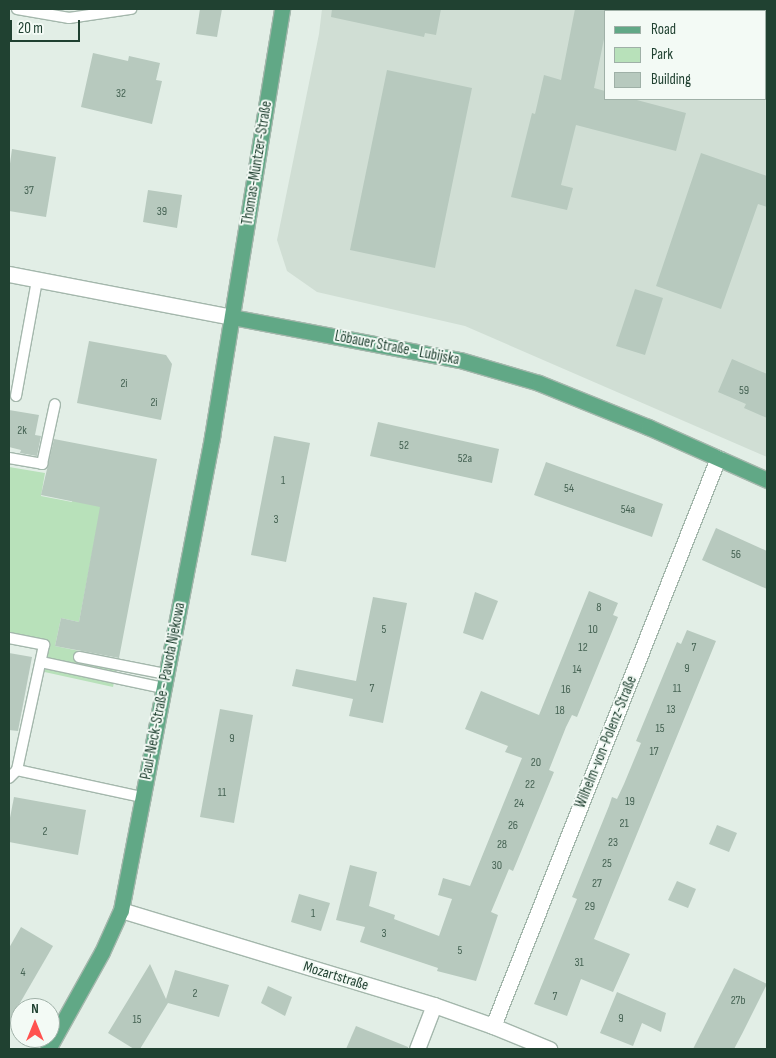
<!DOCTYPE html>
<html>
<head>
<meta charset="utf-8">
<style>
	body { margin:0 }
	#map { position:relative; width:776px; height:1058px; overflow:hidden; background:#e2eee6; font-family:"Sofia Sans Condensed",sans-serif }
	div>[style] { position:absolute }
	.built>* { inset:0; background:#d0ded4 }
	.green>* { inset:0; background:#b8e1ba }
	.building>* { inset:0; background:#b7c9be }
	.roads { filter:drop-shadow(1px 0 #a4b7ac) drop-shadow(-1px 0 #a4b7ac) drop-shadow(0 1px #a4b7ac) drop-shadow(0 -1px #a4b7ac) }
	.service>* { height:10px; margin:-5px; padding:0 5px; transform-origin:5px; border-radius:5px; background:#fff }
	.minor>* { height:15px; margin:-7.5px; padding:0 7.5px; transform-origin:7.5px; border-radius:7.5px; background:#fff }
	.secondary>* { height:15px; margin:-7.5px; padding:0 7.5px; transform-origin:7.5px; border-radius:7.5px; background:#fff }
	.primary>* { height:15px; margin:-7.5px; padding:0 7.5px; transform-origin:7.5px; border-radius:7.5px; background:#61a886 }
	span { translate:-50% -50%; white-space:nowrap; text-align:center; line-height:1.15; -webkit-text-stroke:4px #f3faf5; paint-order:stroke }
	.number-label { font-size:12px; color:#466354 }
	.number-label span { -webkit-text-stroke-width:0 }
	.street-label { font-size:15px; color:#204131 }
	.frame { position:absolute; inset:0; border:10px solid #204131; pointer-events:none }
	.legend { position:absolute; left:604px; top:10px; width:162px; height:90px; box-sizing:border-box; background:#f3faf5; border:1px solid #9fb0a7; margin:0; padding:6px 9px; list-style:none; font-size:15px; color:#204131 }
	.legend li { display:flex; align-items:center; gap:10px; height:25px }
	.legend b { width:25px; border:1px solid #9fb0a7 }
	.north { position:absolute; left:10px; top:998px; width:50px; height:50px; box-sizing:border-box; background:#f3faf5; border:1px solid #9fb0a7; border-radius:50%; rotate:0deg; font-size:14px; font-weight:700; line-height:20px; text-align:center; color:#204131 }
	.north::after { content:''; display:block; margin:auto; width:18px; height:22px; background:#ff524f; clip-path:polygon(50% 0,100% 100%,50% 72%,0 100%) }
	.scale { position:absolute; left:10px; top:20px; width:70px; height:22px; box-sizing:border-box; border:2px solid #204131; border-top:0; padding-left:6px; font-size:15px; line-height:18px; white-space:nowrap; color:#204131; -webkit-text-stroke:4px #f3faf5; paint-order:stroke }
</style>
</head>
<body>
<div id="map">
	<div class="built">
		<i style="clip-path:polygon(evenodd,322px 9px,767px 9px,767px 457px,465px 326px,317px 292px,287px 271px,277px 240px,319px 34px,322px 9px,605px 11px,765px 11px,765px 99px,605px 99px,605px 11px)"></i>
	</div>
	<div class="green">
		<i style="clip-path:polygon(9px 467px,45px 473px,41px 496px,72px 502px,73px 495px,102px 501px,79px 622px,61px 618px,55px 646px,119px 659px,113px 687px,40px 671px,44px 645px,9px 638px)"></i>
	</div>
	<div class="building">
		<i style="clip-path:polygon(200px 9px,222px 9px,217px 37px,196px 34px)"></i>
		<i style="clip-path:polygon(332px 9px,441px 9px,436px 35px,425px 33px,424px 37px,331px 17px)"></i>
		<i style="clip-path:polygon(575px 9px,605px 9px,605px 34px,594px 88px,605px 91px,605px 99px,633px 99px,686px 113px,676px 151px,576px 125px,561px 185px,573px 188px,567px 210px,511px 197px,532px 113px,535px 114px,544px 75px,561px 80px)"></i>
		<i style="clip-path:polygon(93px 53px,128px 61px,129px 56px,160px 63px,156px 80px,162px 81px,152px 124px,81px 107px)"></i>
		<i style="clip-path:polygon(387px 70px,472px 88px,435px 268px,350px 250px)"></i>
		<i style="clip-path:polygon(12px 149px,56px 157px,46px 217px,9px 211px,9px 171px)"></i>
		<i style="clip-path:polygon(701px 153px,767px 176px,767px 207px,758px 204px,721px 309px,656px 286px)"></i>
		<i style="clip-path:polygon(148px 190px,182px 195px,177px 228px,143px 222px)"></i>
		<i style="clip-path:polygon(635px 289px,663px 298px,645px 355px,616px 346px)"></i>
		<i style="clip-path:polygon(89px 341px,166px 355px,172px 364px,161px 420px,77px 403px)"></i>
		<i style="clip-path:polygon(732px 359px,767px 374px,767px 418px,744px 408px,746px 404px,718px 392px)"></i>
		<i style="clip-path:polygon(9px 410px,39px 415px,35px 435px,41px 436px,37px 456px,20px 453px,21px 450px,9px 447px)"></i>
		<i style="clip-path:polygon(378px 422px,499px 449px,492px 483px,370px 456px)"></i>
		<i style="clip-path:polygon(274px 436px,310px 443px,286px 562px,251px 555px)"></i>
		<i style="clip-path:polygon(54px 439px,157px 459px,119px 658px,55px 646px,61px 618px,79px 622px,100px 507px,41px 495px)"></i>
		<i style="clip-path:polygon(546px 462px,663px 504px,652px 537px,534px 495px)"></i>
		<i style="clip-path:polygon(716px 528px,767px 551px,767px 589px,702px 560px)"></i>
		<i style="clip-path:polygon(589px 591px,618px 603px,613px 615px,618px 617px,577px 717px,572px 715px,566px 727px,549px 770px,554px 772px,513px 871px,509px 869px,491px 912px,498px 915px,476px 981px,437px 971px,438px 968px,360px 942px,365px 927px,336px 920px,350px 865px,377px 872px,369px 906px,395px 915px,394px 919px,439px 936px,452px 899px,438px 895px,443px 878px,470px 886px,522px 758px,505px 752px,508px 746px,465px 729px,481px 691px,539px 715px)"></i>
		<i style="clip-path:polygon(475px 592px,498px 601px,483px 640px,463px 633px)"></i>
		<i style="clip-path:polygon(373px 597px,407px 603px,383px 723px,349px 716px,353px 699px,292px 686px,296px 669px,356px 681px)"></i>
		<i style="clip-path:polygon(687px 630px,716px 641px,594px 939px,630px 954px,613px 992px,581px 979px,567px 1016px,534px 1004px,577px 899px,572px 897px,609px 806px,612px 797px,617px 799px,624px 784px,641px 743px,636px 741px,677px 642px,681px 644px)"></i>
		<i style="clip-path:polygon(9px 653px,32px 657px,18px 731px,9px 730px)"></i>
		<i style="clip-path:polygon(220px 709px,253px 715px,234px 823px,200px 817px)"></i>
		<i style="clip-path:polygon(14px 797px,86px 810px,78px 855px,9px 842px,9px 823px)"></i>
		<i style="clip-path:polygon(717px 825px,737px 833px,729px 852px,709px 844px)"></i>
		<i style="clip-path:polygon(677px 881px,696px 889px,688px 908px,668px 900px)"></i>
		<i style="clip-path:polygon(299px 894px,330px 903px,321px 931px,291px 922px)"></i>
		<i style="clip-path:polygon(21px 927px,53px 946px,9px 1022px,9px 948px)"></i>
		<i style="clip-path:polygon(150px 964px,166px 999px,175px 970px,229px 985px,219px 1017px,168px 1003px,140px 1049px,134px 1049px,108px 1033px)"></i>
		<i style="clip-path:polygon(734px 968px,767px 984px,742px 1034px,734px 1049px,693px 1049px)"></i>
		<i style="clip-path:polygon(268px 986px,292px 997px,285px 1016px,261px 1003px)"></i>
		<i style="clip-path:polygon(617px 992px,666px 1013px,661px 1032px,642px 1023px,633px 1046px,600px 1033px)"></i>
		<i style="clip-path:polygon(356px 1026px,408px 1047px,408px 1049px,346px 1049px)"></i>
	</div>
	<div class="roads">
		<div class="service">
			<i style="left:17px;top:9px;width:53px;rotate:9.8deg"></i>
			<i style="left:69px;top:18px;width:63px;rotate:-8.3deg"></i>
			<i style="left:16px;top:396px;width:118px;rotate:-79.7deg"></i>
			<i style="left:9px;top:458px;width:34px;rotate:10deg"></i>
			<i style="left:42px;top:464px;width:61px;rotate:-77.8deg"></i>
			<i style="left:9px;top:638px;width:36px;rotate:11deg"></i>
			<i style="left:44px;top:645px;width:128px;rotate:102.2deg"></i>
			<i style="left:17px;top:770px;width:128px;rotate:12.2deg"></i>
			<i style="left:79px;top:657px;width:89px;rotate:11.1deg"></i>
			<i style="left:41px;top:662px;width:125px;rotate:12deg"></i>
			<i style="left:9px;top:778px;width:11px;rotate:-45deg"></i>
		</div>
		<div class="minor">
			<i style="left:121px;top:910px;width:327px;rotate:16.9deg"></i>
			<i style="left:434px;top:1005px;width:63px;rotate:19.6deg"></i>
			<i style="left:493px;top:1026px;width:61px;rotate:22.3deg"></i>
			<i style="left:493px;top:1026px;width:611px;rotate:-68.39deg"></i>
			<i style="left:417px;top:1049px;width:47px;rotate:-68.9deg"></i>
		</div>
		<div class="secondary">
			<i style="left:9px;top:274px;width:227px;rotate:10.9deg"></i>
		</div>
		<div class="primary">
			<i style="left:232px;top:317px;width:232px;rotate:10.7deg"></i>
			<i style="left:460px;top:360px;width:82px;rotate:16.2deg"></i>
			<i style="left:539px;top:383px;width:118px;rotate:22deg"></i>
			<i style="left:648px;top:427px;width:130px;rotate:24deg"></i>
			<i style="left:48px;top:1049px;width:111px;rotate:-60.9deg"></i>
			<i style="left:102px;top:952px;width:46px;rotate:-65.7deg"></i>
			<i style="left:121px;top:910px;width:482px;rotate:-79.1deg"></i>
			<i style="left:212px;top:437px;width:434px;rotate:-80.7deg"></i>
		</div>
	</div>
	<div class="number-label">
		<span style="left:121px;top:94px">32</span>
		<span style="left:29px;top:191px">37</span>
		<span style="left:162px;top:212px">39</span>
		<span style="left:124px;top:384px">2i</span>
		<span style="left:744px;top:391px">59</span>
		<span style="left:154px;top:403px">2i</span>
		<span style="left:22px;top:431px">2k</span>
		<span style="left:404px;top:446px">52</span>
		<span style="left:465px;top:459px">52a</span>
		<span style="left:283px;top:481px">1</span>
		<span style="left:569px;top:489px">54</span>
		<span style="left:628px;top:510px">54a</span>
		<span style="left:276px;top:520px">3</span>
		<span style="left:736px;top:555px">56</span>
		<span style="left:599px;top:608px">8</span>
		<span style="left:384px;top:630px">5</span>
		<span style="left:593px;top:630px">10</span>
		<span style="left:583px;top:648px">12</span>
		<span style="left:694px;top:648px">7</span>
		<span style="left:687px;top:669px">9</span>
		<span style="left:577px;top:670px">14</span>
		<span style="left:372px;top:689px">7</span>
		<span style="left:677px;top:689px">11</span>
		<span style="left:566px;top:690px">16</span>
		<span style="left:671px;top:710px">13</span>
		<span style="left:560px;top:711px">18</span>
		<span style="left:660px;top:729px">15</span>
		<span style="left:232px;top:739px">9</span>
		<span style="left:654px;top:752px">17</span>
		<span style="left:536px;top:763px">20</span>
		<span style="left:530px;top:785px">22</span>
		<span style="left:222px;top:793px">11</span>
		<span style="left:630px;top:802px">19</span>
		<span style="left:519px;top:804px">24</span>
		<span style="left:624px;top:824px">21</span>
		<span style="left:513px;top:826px">26</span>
		<span style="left:45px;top:832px">2</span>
		<span style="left:613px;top:843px">23</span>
		<span style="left:502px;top:845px">28</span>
		<span style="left:607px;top:864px">25</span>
		<span style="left:497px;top:866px">30</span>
		<span style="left:597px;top:884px">27</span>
		<span style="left:590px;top:907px">29</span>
		<span style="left:313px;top:914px">1</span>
		<span style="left:384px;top:934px">3</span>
		<span style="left:460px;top:951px">5</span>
		<span style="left:579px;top:963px">31</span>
		<span style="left:23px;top:973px">4</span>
		<span style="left:195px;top:994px">2</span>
		<span style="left:555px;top:997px">7</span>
		<span style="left:738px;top:1001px">27b</span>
		<span style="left:621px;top:1019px">9</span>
		<span style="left:137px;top:1020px">15</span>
	</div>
	<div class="street-label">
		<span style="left:257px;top:163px;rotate:-81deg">Thomas-Müntzer-Straße</span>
		<span style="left:397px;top:348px;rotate:11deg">Löbauer Straße - Lubijska</span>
		<span style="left:163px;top:691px;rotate:-79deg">Paul-Neck-Straße - Pawoła Njekowa</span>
		<span style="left:606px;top:742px;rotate:-68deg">Wilhelm-von-Polenz-Straße</span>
		<span style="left:336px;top:976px;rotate:17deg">Mozartstraße</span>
	</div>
	<div class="frame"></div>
	<ul class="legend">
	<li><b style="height:6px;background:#61a886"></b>Road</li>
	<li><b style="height:14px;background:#b8e1ba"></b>Park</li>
	<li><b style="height:14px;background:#b7c9be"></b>Building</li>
	</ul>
	<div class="north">N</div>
	<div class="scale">20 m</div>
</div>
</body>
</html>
